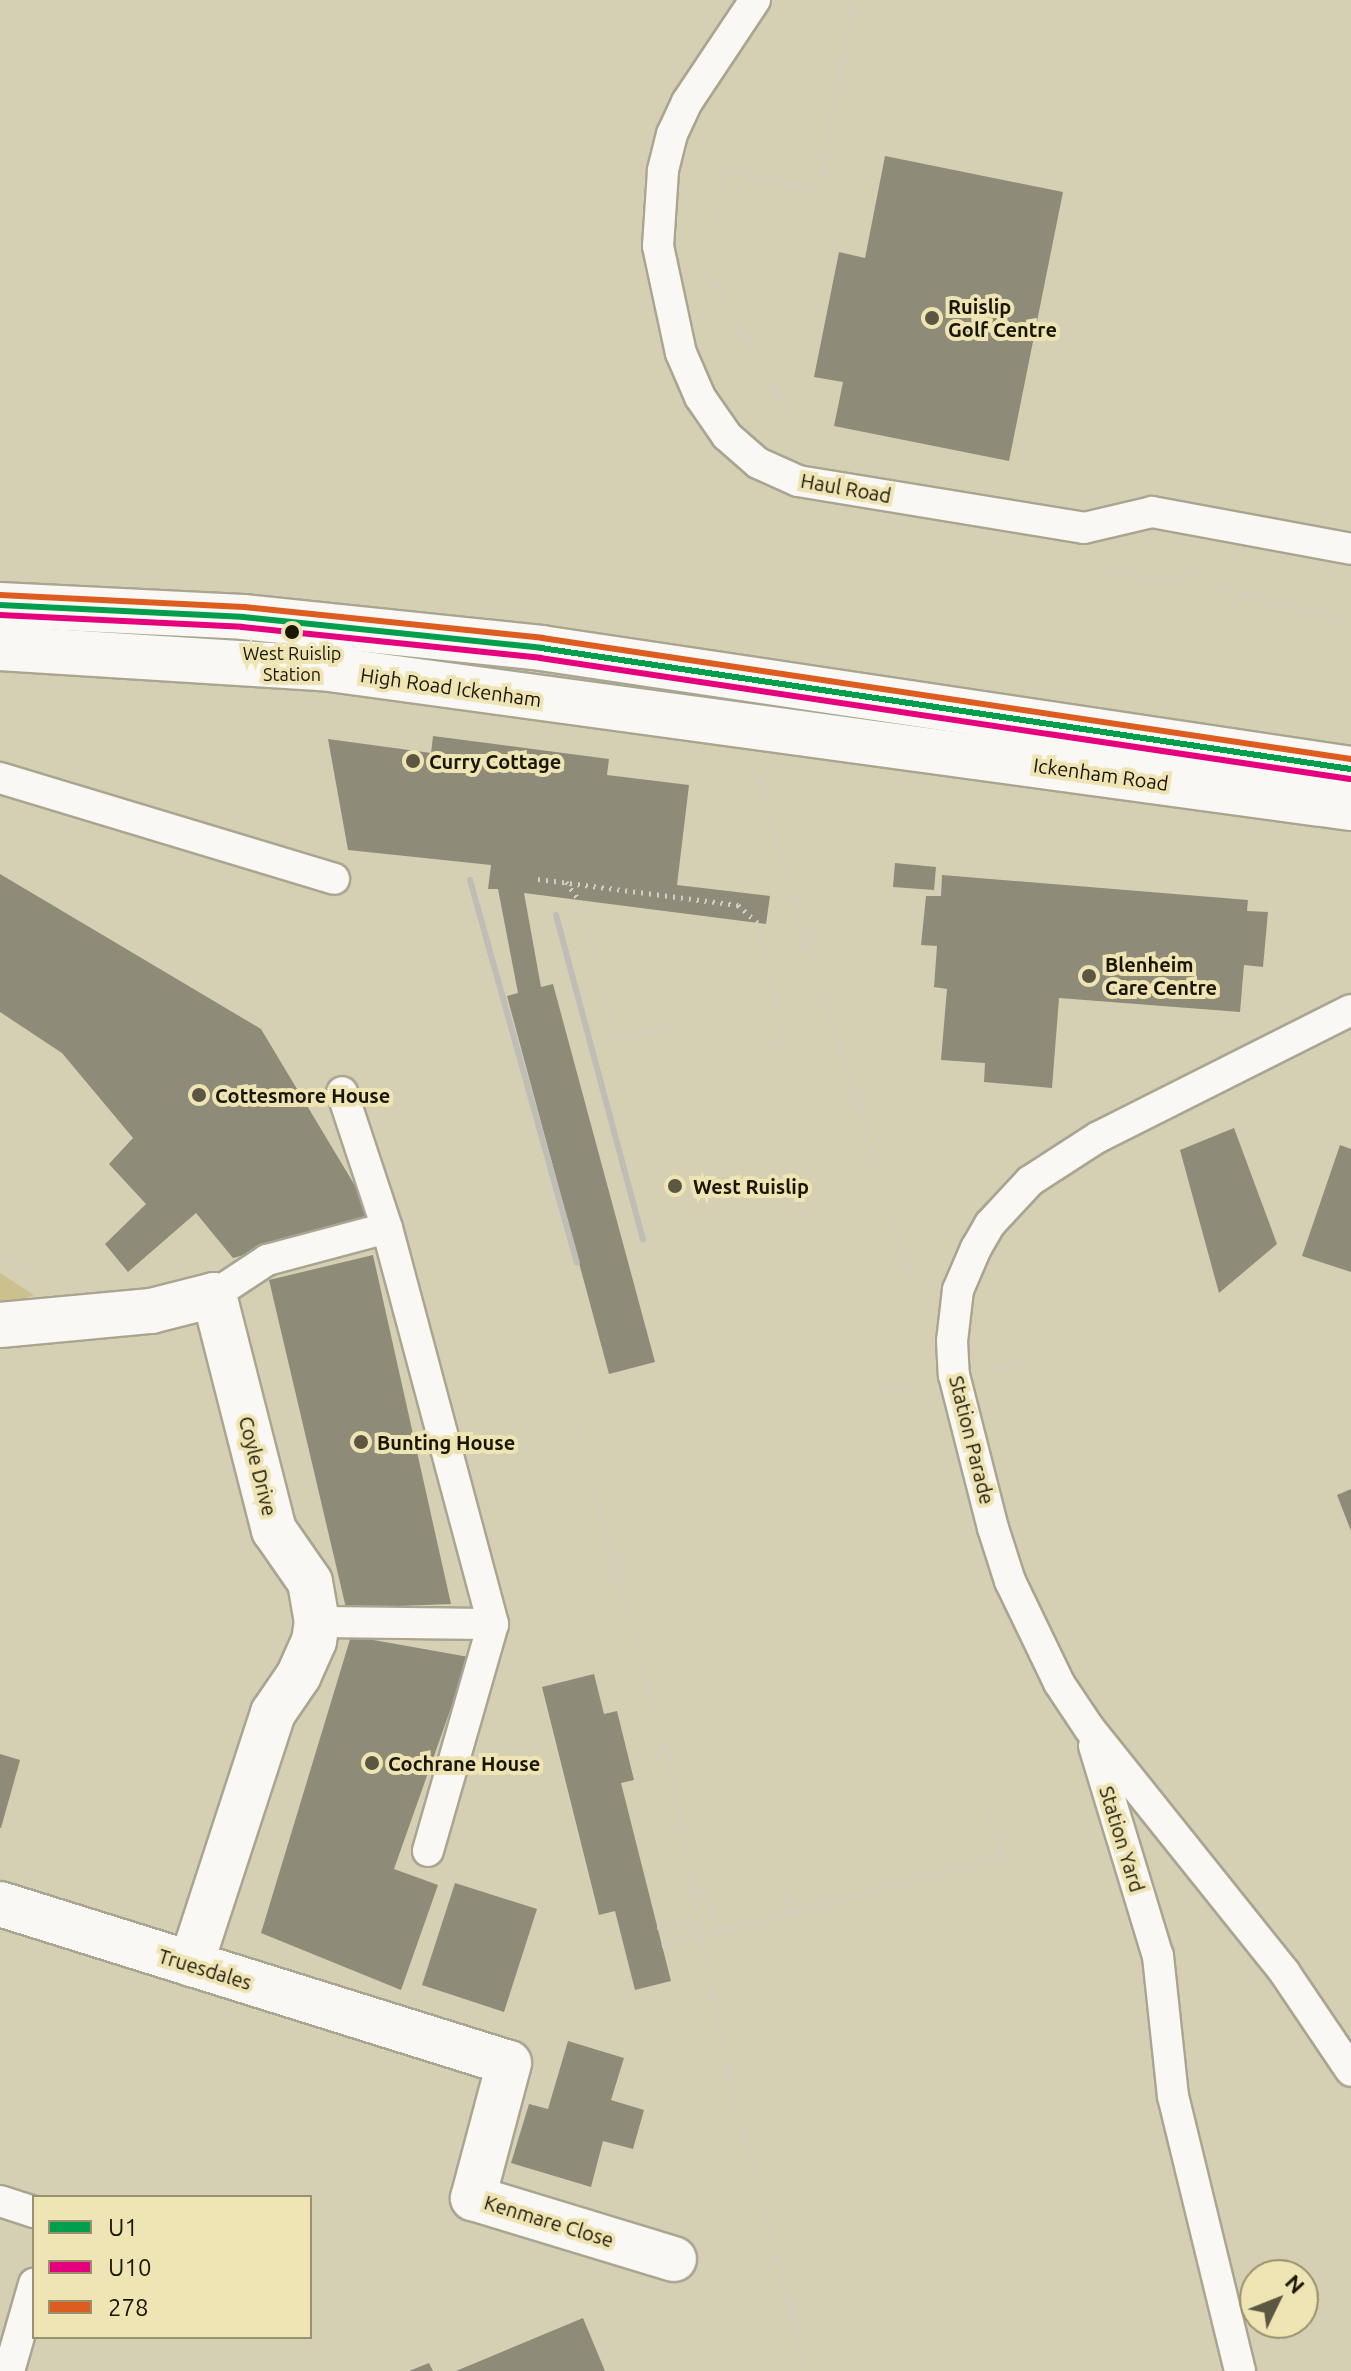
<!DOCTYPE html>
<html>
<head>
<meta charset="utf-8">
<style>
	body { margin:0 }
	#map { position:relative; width:1351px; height:2371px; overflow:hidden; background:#d5cfb4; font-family:Ubuntu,sans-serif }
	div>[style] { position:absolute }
	.green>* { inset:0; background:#cbc08e }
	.building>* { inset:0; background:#8e8c78 }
	.path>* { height:5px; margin-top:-2.5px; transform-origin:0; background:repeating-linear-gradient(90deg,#d0cec6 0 2px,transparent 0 8px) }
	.roads { filter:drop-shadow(2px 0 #aaa590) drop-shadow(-2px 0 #aaa590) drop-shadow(0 2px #aaa590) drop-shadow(0 -2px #aaa590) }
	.lane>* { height:30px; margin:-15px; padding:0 15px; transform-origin:15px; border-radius:15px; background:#f9f8f4 }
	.street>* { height:44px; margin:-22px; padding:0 22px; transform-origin:22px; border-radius:22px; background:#f9f8f4 }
	.secondary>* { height:44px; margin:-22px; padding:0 22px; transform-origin:22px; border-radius:22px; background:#f9f8f4 }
	.rail>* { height:6px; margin:-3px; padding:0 3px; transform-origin:3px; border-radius:3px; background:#bebdb6 }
	.path-bridge>* { height:5px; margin-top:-2.5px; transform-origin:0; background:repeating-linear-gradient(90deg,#d0cec6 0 2px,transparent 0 8px) }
	.bus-1>* { height:6px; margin:-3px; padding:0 3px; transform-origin:3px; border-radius:3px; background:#019f4d }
	.bus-2>* { height:6px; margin:-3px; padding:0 3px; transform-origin:3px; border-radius:3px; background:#e5007d }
	.bus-3>* { height:6px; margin:-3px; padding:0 3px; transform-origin:3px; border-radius:3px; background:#dc5d1f }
	.dots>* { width:22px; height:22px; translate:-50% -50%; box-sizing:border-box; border:4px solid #efe4b3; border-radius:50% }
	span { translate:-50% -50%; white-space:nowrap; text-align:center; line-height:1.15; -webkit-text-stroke:8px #efe4b3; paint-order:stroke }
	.bus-label { font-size:18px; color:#1a1604 }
	.poi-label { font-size:20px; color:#1a1604; font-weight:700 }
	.left { translate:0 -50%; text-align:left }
	.street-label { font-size:20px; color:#1a1604 }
	.legend { position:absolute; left:32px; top:2195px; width:280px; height:144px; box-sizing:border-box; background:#efe4b3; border:2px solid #9a926d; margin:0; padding:10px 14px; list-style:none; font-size:24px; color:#1a1604 }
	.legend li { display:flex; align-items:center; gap:16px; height:40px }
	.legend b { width:40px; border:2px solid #9a926d }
	.north { position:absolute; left:1239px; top:2259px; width:80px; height:80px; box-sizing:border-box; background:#efe4b3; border:2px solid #9a926d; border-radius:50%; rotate:47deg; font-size:22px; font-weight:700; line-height:32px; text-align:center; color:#1a1604 }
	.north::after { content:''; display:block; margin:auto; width:28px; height:36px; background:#5b5742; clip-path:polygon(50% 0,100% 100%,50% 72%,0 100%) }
</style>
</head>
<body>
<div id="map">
	<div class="green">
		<i style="clip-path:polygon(0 1273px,34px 1295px,0 1308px)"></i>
	</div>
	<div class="building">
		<i style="clip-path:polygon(885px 156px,1063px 192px,1009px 461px,834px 426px,843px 382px,814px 377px,839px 252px,865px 258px)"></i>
		<i style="clip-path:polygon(433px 736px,609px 759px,607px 775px,689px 785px,677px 885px,770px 896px,766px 924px,524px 893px,541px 987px,553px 984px,655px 1362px,609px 1374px,507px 996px,518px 993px,498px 889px,488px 889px,491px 865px,348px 850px,328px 739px,431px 753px)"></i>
		<i style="clip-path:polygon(895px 863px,936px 867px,934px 890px,893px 887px)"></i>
		<i style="clip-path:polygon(0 874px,261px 1029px,375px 1219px,233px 1258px,196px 1213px,128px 1272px,105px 1244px,146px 1204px,109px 1164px,133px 1138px,62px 1053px,0 1012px)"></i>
		<i style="clip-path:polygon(942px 875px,1248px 900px,1247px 911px,1268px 912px,1263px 967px,1244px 965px,1240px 1012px,1059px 998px,1052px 1088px,984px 1082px,985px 1063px,941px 1060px,947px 989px,934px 987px,937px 946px,921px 945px,926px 896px,941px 896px)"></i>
		<i style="clip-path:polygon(1234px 1128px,1277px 1244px,1219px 1293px,1180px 1150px)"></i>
		<i style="clip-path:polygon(1340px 1145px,1351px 1149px,1351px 1272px,1302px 1256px)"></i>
		<i style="clip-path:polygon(373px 1255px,451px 1604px,346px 1608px,269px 1280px)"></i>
		<i style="clip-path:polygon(1351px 1489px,1351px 1531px,1337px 1495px)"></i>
		<i style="clip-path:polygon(351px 1636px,469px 1657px,394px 1869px,438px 1885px,401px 1990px,261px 1933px)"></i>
		<i style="clip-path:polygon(594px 1674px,604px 1714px,617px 1711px,634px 1780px,621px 1783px,671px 1981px,635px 1990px,615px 1911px,599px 1915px,542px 1687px)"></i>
		<i style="clip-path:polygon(0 1754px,20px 1760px,1px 1828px,0 1828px)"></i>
		<i style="clip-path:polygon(455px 1883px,537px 1909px,504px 2012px,422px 1985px)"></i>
		<i style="clip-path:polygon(568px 2041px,624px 2058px,611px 2100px,644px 2110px,633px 2149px,603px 2141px,591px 2187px,511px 2163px,529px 2104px,548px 2109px)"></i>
		<i style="clip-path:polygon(583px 2318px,605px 2371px,456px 2371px)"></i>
		<i style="clip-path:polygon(429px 2363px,433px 2371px,409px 2371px)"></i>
	</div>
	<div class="path">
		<i style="left:706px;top:264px;width:95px;rotate:-77.9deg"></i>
		<i style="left:726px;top:171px;width:96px;rotate:11.4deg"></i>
		<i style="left:820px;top:190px;width:193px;rotate:-80.1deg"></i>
		<i style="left:708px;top:273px;width:190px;rotate:59.7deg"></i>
		<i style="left:1101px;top:568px;width:72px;rotate:12.1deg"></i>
		<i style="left:1171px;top:583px;width:27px;rotate:-24deg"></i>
		<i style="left:1196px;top:572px;width:23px;rotate:34deg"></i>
		<i style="left:1215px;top:585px;width:141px;rotate:15.2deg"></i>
		<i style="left:756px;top:774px;width:530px;rotate:72.9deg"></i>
		<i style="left:566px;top:882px;width:24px;rotate:54deg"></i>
		<i style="left:580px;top:901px;width:141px;rotate:75.2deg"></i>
		<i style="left:616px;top:1037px;width:55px;rotate:-10.5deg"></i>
		<i style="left:758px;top:923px;width:121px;rotate:77.1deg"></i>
		<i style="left:785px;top:1041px;width:24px;rotate:168deg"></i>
		<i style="left:608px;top:1040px;width:9px;rotate:-21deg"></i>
		<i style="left:0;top:1258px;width:38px;rotate:18deg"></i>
		<i style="left:992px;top:1369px;width:31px;rotate:-9deg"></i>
		<i style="left:881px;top:1391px;width:34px;rotate:-15deg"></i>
		<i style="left:577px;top:1427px;width:364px;rotate:74.7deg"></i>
		<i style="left:673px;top:1778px;width:297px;rotate:79.5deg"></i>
		<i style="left:727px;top:2070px;width:311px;rotate:75.1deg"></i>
		<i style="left:991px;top:1813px;width:45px;rotate:73.2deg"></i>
		<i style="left:783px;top:1879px;width:34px;rotate:73deg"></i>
		<i style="left:693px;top:1891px;width:14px;rotate:-12deg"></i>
		<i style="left:707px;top:1888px;width:44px;rotate:75.7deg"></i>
		<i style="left:657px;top:1927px;width:39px;rotate:-7deg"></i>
	</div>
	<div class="roads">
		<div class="lane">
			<i style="left:755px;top:0;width:123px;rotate:123.7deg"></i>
			<i style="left:687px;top:102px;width:35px;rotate:115deg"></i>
			<i style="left:672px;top:134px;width:38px;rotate:104deg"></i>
			<i style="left:663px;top:171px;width:75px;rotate:93.8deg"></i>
			<i style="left:658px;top:246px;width:109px;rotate:77.9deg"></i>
			<i style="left:681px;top:353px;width:48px;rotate:66.6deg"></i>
			<i style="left:700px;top:397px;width:47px;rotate:55.3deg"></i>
			<i style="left:727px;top:436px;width:41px;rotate:41.1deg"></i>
			<i style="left:758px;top:463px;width:44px;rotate:24.2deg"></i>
			<i style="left:798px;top:481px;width:290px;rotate:9.3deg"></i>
			<i style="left:1084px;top:528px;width:70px;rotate:-13.2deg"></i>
			<i style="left:1152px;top:512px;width:202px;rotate:10.5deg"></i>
			<i style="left:0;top:778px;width:349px;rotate:16.8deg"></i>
			<i style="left:1351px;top:1010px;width:283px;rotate:153.3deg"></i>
			<i style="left:1098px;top:1137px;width:81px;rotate:147.1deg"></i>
			<i style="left:1030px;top:1181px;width:59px;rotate:132.9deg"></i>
			<i style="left:990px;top:1224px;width:28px;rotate:120deg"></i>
			<i style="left:976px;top:1248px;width:46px;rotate:113.2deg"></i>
			<i style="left:958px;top:1290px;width:51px;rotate:96.7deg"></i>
			<i style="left:952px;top:1341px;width:34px;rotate:87deg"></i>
			<i style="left:954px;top:1375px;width:158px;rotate:75.7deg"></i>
			<i style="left:993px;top:1528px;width:56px;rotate:72.2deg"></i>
			<i style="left:1010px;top:1581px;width:113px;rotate:64.3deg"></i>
			<i style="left:1059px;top:1683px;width:54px;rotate:56.3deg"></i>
			<i style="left:1089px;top:1728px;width:314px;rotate:51.3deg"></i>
			<i style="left:1285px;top:1973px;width:118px;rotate:56deg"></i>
			<i style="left:387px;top:1228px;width:410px;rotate:75deg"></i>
			<i style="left:493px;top:1624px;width:236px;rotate:106deg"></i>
			<i style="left:214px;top:1295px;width:64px;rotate:-33.4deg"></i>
			<i style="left:267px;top:1260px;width:124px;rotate:-14.9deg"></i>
			<i style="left:387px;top:1228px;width:143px;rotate:-108.3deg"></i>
			<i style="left:317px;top:1622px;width:176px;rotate:0.7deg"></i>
			<i style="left:1094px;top:1746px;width:220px;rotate:73.1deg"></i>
			<i style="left:1158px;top:1956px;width:141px;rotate:83.9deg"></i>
			<i style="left:1173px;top:2096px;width:283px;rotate:76.3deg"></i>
			<i style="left:0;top:2201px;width:36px;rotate:18deg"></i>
			<i style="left:9px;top:2371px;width:91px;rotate:-74deg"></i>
		</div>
		<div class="street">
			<i style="left:0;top:1325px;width:152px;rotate:-5.3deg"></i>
			<i style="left:151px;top:1311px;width:65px;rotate:-14.3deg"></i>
			<i style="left:214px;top:1295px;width:243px;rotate:75.7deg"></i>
			<i style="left:274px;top:1530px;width:63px;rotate:55.3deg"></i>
			<i style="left:310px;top:1582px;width:41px;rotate:80.1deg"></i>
			<i style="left:317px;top:1622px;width:19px;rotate:99deg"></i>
			<i style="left:314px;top:1641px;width:37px;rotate:114deg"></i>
			<i style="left:299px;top:1675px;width:46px;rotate:124.4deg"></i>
			<i style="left:273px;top:1713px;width:264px;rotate:108.1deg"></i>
			<i style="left:0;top:1904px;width:533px;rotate:17.35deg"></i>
			<i style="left:509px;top:2063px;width:140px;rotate:104.9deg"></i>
			<i style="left:473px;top:2198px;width:210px;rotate:16.9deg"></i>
		</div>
		<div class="secondary">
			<i style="left:0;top:605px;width:243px;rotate:2.8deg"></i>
			<i style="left:243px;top:617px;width:300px;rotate:5.9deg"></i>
			<i style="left:541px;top:648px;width:819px;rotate:8.5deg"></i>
			<i style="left:0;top:648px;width:323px;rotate:3.6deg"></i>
			<i style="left:322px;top:668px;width:1038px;rotate:7.75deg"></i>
		</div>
	</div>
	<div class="rail">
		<i style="left:470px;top:880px;width:397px;rotate:74.4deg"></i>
		<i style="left:556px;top:915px;width:336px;rotate:75deg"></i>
	</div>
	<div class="path-bridge">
		<i style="left:538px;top:879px;width:202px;rotate:7.4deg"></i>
		<i style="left:738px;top:905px;width:27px;rotate:42deg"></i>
		<i style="left:662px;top:1946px;width:354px;rotate:-14.7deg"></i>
	</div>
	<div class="bus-1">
		<i style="left:0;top:605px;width:243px;rotate:2.8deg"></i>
		<i style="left:243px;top:617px;width:300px;rotate:5.9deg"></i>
		<i style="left:541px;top:648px;width:819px;rotate:8.5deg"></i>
	</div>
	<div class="bus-2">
		<i style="left:0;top:615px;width:242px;rotate:2.8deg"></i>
		<i style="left:242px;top:627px;width:300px;rotate:5.9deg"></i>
		<i style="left:540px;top:658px;width:819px;rotate:8.5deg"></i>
	</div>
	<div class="bus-3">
		<i style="left:0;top:595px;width:244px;rotate:2.8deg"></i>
		<i style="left:244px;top:607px;width:300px;rotate:5.9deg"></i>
		<i style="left:542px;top:638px;width:818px;rotate:8.51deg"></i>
	</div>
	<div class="dots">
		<i style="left:932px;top:318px;background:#5b5742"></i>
		<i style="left:292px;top:632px;background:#1a1604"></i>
		<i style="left:413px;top:761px;background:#5b5742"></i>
		<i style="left:1089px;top:976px;background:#5b5742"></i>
		<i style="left:199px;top:1095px;background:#5b5742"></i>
		<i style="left:675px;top:1186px;background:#5b5742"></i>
		<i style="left:361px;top:1442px;background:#5b5742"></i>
		<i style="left:372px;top:1763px;background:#5b5742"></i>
	</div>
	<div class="bus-label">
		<span style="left:292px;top:664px">West Ruislip<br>Station</span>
	</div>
	<div class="poi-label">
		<span class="left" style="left:948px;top:318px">Ruislip<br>Golf Centre</span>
		<span class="left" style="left:429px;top:761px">Curry Cottage</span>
		<span class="left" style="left:1105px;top:976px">Blenheim<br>Care Centre</span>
		<span class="left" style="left:215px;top:1095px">Cottesmore House</span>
		<span class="left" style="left:693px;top:1186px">West Ruislip</span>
		<span class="left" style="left:377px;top:1442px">Bunting House</span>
		<span class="left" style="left:388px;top:1763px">Cochrane House</span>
	</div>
	<div class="street-label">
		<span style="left:846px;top:488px;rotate:10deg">Haul Road</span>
		<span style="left:451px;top:687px;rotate:8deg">High Road Ickenham</span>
		<span style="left:1101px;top:774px;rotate:8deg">Ickenham Road</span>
		<span style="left:972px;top:1440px;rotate:76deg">Station Parade</span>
		<span style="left:258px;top:1466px;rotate:76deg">Coyle Drive</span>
		<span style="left:1122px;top:1839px;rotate:73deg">Station Yard</span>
		<span style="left:205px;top:1969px;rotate:17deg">Truesdales</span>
		<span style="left:549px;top:2221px;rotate:17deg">Kenmare Close</span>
	</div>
	<ul class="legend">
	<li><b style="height:10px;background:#019f4d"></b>U1</li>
	<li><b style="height:10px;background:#e5007d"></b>U10</li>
	<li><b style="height:10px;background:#dc5d1f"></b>278</li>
	</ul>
	<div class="north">N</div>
</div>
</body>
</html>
